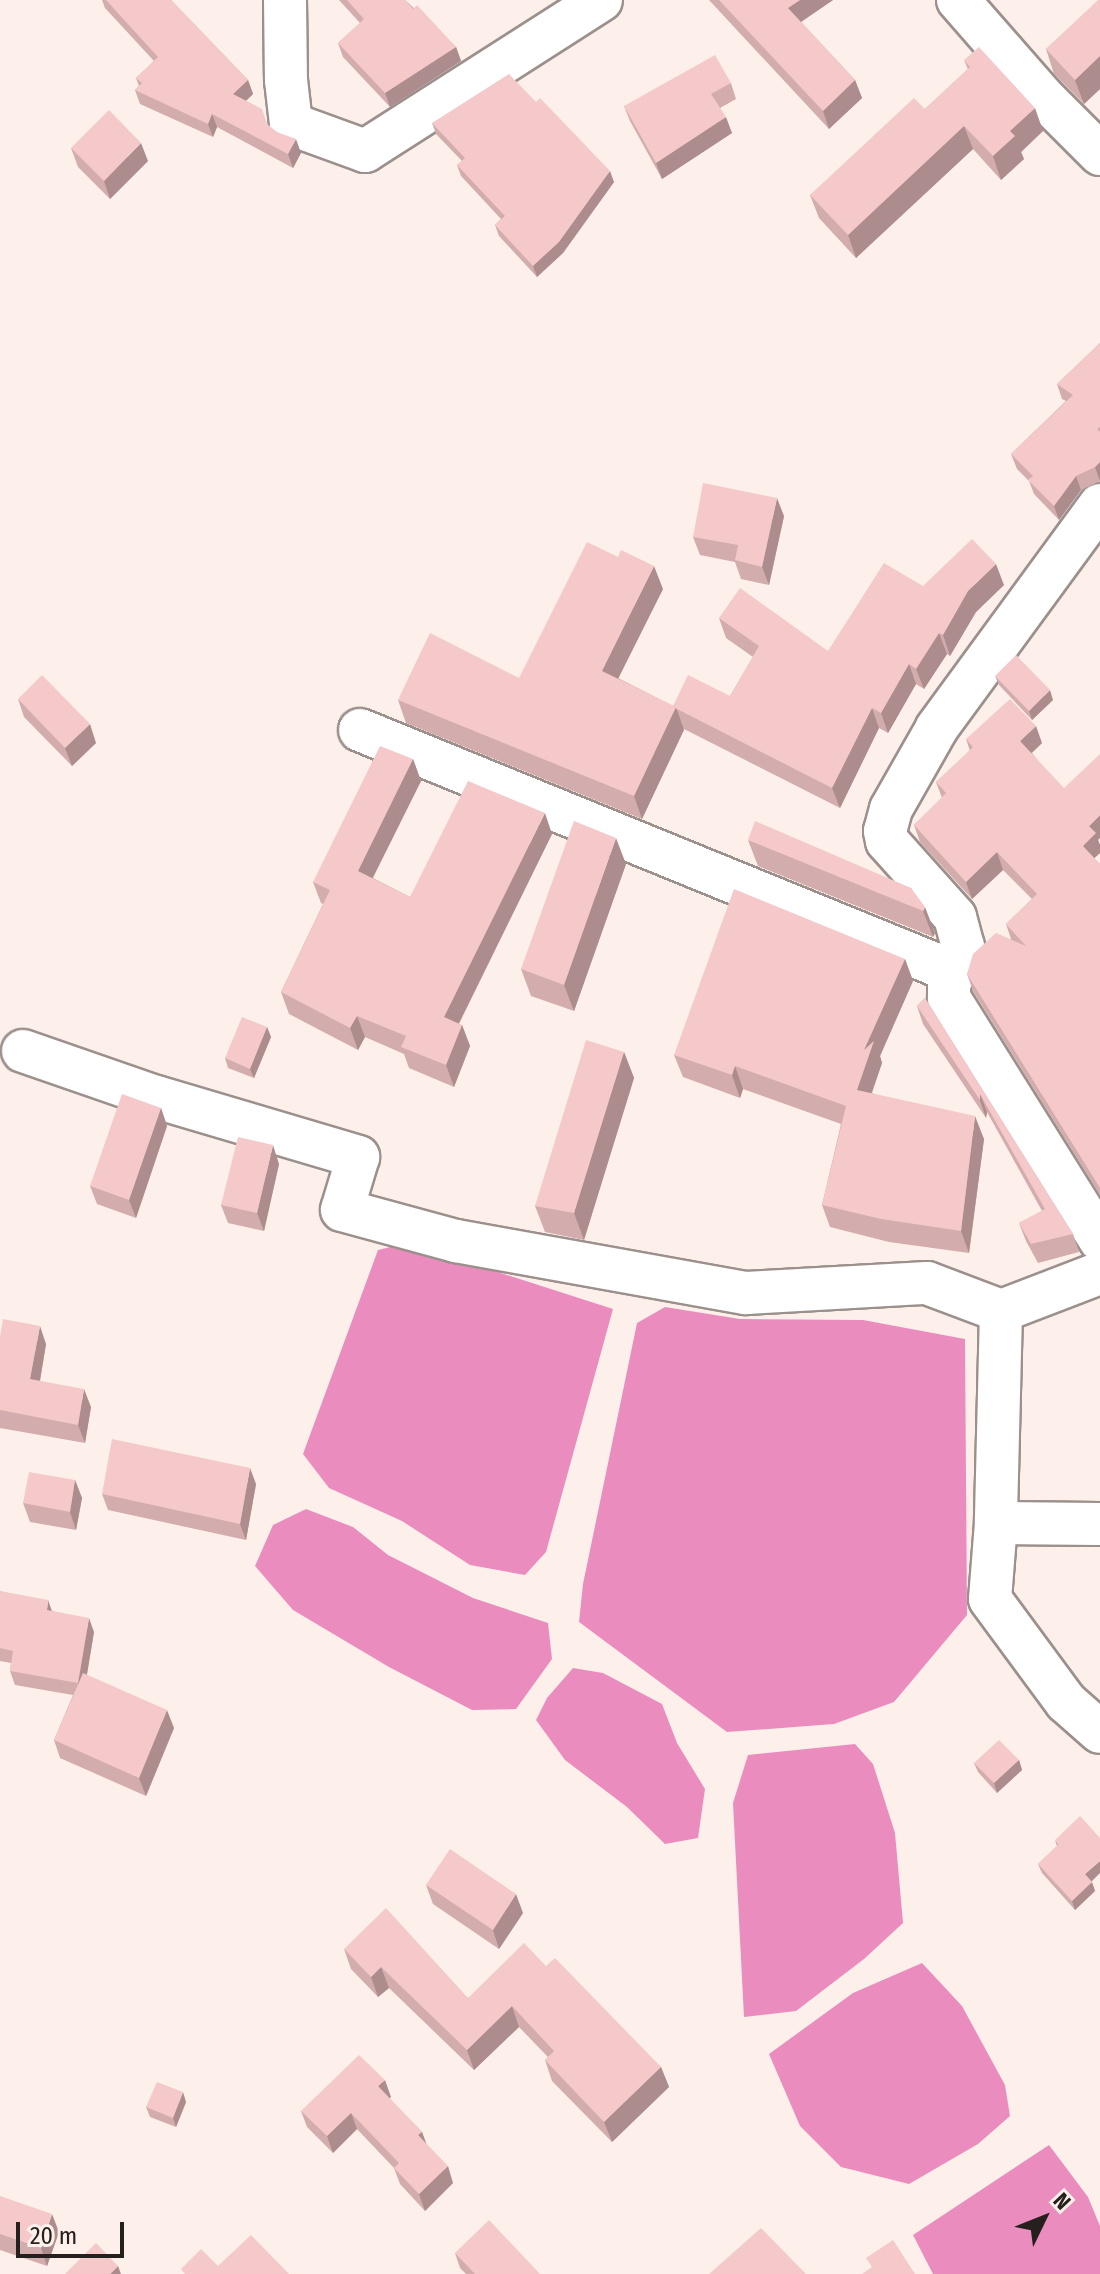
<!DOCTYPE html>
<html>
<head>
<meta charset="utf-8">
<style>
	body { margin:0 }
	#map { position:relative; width:1100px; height:2274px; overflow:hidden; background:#fdf0eb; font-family:"Fira Sans Condensed",sans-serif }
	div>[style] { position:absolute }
	.water>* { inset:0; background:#eb8cbf }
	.roads { filter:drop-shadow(2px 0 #9c908c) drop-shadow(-2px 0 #9c908c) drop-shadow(0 2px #9c908c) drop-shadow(0 -2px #9c908c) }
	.minor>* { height:42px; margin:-21px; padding:0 21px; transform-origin:21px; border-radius:21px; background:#fff }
	.wall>* { inset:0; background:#d3acae }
	.shaded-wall>* { inset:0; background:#ac8c8d }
	.building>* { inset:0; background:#f5c8ca }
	span { translate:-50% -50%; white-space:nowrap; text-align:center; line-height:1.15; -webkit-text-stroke:7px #fdf0eb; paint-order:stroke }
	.north { position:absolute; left:1004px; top:2178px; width:80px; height:80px; -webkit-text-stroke:6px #fdf0eb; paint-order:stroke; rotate:47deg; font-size:22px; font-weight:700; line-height:32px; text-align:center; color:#25201e }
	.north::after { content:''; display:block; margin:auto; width:28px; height:36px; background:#25201e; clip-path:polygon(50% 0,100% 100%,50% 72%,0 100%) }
	.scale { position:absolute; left:16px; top:2222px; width:108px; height:36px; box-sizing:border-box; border:4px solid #25201e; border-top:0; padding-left:10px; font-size:24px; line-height:28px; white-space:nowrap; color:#25201e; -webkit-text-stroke:6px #fdf0eb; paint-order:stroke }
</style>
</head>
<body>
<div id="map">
	<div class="water">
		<i style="clip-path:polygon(407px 1243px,613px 1309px,546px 1552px,525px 1575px,470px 1565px,402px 1521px,329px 1488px,303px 1454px,378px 1250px)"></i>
		<i style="clip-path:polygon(665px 1307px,740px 1319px,863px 1320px,965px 1339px,967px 1615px,894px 1702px,834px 1724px,727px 1732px,579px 1622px,583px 1584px,637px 1323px)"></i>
		<i style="clip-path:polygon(306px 1509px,353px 1527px,388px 1555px,473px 1598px,548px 1623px,552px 1659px,516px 1709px,472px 1710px,389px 1667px,293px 1610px,255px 1566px,273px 1525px)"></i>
		<i style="clip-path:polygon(573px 1668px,603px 1673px,662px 1704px,677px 1743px,705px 1789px,698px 1838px,665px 1844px,627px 1807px,565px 1760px,536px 1720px,547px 1698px)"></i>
		<i style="clip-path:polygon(855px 1744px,873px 1764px,895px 1833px,903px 1923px,864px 1959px,796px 2011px,744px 2017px,733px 1803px,748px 1755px)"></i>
		<i style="clip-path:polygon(922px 1963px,962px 2006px,1005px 2085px,1010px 2116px,978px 2144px,909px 2184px,841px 2167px,800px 2126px,769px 2054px,853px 1993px)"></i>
		<i style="clip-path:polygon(1049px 2145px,1088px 2197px,1100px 2226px,1100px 2274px,933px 2274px,913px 2235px)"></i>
	</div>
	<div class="roads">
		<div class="minor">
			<i style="left:285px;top:0;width:80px;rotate:89.3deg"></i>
			<i style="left:286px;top:80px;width:44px;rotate:83.5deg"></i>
			<i style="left:291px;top:124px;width:79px;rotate:20deg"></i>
			<i style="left:365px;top:151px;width:280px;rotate:-32.6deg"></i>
			<i style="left:958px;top:0;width:128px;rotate:48.8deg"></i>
			<i style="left:1042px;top:96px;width:82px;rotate:45deg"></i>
			<i style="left:1100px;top:505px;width:276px;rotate:126.2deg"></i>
			<i style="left:937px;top:728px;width:93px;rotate:119.6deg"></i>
			<i style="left:891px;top:809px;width:23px;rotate:105deg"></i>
			<i style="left:885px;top:831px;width:10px;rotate:79deg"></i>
			<i style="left:887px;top:841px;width:102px;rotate:48.2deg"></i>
			<i style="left:955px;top:917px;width:30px;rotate:75deg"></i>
			<i style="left:963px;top:946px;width:42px;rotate:109.3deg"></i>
			<i style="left:949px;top:986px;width:12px;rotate:90deg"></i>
			<i style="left:949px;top:998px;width:285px;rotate:58deg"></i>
			<i style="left:360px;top:730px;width:641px;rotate:22.17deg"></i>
			<i style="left:23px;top:1051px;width:141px;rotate:19.1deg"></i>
			<i style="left:156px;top:1097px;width:211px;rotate:16.5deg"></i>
			<i style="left:358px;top:1157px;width:55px;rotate:106.8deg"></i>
			<i style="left:342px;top:1210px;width:118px;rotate:15.2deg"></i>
			<i style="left:456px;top:1241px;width:295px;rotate:10.2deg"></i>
			<i style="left:746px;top:1293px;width:181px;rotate:-3.2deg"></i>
			<i style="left:927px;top:1283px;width:79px;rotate:20.7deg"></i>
			<i style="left:1001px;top:1311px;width:106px;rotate:-21deg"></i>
			<i style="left:1001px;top:1311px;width:212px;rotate:91.4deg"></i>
			<i style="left:996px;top:1523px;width:76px;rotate:94.5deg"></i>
			<i style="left:990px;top:1599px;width:128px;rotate:53.6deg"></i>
			<i style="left:1066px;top:1702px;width:45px;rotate:41.4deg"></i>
			<i style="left:996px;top:1523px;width:104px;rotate:0.6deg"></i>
		</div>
	</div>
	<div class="wall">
		<i style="clip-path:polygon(102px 0,171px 0,248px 80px,253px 94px,246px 101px,267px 125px,301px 153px,293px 168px,217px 127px,213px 137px,140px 104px,135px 90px,139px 86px,136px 78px,154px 61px,105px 8px)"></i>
		<i style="clip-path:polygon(339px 0,405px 0,456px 47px,461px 61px,390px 107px,343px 57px,338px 43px,360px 23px)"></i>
		<i style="clip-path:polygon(709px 0,833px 0,801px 22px,855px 80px,862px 98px,829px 129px)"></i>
		<i style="clip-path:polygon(1100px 0,1100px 89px,1084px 104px,1054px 74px,1046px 49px)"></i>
		<i style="clip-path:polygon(964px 60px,1043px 131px,1021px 152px,1024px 159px,1001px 180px,973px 149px,856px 258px,819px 218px,810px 195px,925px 109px,968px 69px)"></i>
		<i style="clip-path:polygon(731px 83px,736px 99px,720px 108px,732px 133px,662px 179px,630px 121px,624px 106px)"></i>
		<i style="clip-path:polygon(536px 102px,614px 182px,563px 253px,537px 277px,499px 236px,495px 225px,501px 219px,461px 176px,457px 165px,462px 161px,436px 134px,432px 123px)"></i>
		<i style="clip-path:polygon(71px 148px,148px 161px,110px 199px,78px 167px)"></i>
		<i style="clip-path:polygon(1100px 343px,1100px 481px,1081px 490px,1059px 520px,1034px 494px,1029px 481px,1017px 469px,1011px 454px,1066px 401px,1062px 399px,1057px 384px)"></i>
		<i style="clip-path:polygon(784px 516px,769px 585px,741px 579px,735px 562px,700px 555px,693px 537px)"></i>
		<i style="clip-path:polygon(1004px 585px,976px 612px,950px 656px,947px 654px,924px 689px,916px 684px,888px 733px,879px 728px,840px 808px,684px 729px,642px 819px,406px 723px,398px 700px,519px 678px,663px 589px,618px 678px,673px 706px,730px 696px,753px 657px,726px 638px,719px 618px,828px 651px,923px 586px)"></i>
		<i style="clip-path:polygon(995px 676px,1053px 700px,1032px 720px,999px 685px)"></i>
		<i style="clip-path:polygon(18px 699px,96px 743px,72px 766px,24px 717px)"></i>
		<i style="clip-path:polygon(966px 739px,1042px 743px,1032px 753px,1098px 840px,1100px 845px,1100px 853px,1094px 858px,1100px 864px,1100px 1195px,973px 991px,967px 974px,1011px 939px,1006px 924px,1032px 899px,1003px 870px,972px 899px,920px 842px,914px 825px,942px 798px,936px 782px,970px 751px)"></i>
		<i style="clip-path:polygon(413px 759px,421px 781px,373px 878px,410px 897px,552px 834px,459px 1024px,462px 1025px,470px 1046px,454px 1087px,409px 1068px,404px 1054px,365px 1037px,358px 1050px,289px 1014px,281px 992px,323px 904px,321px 903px,313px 882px)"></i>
		<i style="clip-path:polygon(748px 840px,911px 888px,935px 933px,933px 937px,758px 866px)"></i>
		<i style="clip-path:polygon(626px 864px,574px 1011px,531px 996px,521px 969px)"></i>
		<i style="clip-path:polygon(905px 959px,913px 981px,880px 1056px,882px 1063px,872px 1093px,984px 1139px,969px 1253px,889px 1242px,830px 1227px,822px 1205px,841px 1124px,743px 1089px,740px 1098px,683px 1077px,674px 1055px)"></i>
		<i style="clip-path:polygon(925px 998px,1073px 1234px,1079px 1252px,1038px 1263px,1026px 1241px,1019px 1223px,1042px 1211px,987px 1112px,986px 1118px,923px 1024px,917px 1006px)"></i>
		<i style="clip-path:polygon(267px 1027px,271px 1037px,254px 1078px,228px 1068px,225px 1058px)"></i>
		<i style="clip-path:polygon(624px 1052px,634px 1078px,584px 1240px,545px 1232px,535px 1206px)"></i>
		<i style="clip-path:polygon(161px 1108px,167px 1126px,136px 1218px,97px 1204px,90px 1186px)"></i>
		<i style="clip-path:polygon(279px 1164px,264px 1231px,228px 1223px,221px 1205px)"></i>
		<i style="clip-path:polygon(0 1337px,46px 1344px,40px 1381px,91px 1407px,85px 1443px,0 1428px)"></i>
		<i style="clip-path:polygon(75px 1480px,82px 1498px,76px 1530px,30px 1522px,23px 1503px)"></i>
		<i style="clip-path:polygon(256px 1484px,246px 1540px,108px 1510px,102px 1494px)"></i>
		<i style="clip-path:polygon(0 1591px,53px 1611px,94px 1632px,87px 1675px,174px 1728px,146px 1796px,60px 1758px,54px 1740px,73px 1695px,15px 1685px,10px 1671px,11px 1663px,0 1661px)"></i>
		<i style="clip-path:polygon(1019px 1760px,1022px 1770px,997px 1793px,978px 1772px,974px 1763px)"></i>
		<i style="clip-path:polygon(1055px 1840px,1091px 1881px,1095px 1891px,1075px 1910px,1042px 1873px,1038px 1864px,1057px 1846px)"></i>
		<i style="clip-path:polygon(426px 1885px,523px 1913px,499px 1949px,433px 1904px)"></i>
		<i style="clip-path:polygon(344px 1949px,468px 1998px,546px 1966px,661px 2067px,669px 2087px,612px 2142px,552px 2081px,545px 2060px,548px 2057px,519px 2027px,474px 2070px,389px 1988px,378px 1997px,351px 1969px)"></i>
		<i style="clip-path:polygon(391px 2097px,389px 2098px,422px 2132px,426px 2144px,453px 2183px,425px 2211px,400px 2184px,394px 2168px,357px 2129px,333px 2153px,307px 2127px,301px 2111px)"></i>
		<i style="clip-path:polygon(186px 2102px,176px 2127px,150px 2117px,146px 2107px)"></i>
		<i style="clip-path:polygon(0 2196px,59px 2232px,47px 2266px,0 2250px)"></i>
		<i style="clip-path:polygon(455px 2253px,540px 2274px,466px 2274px,460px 2268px)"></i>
	</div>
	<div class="shaded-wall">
		<i style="clip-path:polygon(800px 0,833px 0,795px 26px,788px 8px)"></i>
		<i style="clip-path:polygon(456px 47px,461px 61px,390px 107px,385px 93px)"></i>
		<i style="clip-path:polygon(1100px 56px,1100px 89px,1084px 104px,1075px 80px)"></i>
		<i style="clip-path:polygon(248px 80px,253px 94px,238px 108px,233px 94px)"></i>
		<i style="clip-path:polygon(855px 80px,862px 98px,829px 129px,823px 111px)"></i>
		<i style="clip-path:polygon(1035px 108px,1043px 131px,1021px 152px,1024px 159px,1001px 180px,993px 156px,1010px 131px)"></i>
		<i style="clip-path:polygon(212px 114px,217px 127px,213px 137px,208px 124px)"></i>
		<i style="clip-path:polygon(726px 117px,732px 133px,662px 179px,656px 163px)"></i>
		<i style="clip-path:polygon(964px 126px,973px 149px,856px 258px,848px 235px)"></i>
		<i style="clip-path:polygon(296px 139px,301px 153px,293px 168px,288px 154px)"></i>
		<i style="clip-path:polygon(141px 143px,148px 161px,110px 199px,104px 181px)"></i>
		<i style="clip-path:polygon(610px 171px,614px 182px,563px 253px,537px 277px,533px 266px)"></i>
		<i style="clip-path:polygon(1100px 462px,1100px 481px,1095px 467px)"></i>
		<i style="clip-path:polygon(1076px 476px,1081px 490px,1059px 520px,1054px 506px)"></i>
		<i style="clip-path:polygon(777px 498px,784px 516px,769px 585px,762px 567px)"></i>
		<i style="clip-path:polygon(996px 564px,1004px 585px,976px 612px,950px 656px,943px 635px,968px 591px)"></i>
		<i style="clip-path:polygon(654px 566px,663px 589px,611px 693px,602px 671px)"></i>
		<i style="clip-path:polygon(939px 633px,947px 654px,924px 689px,916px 669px)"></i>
		<i style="clip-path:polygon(909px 664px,916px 684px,888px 733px,881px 713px)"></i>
		<i style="clip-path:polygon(1050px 690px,1053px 700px,1032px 720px,1029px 711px)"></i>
		<i style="clip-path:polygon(676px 707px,684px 730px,642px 819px,634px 796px)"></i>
		<i style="clip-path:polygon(872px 708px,879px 728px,840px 808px,832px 788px)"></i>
		<i style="clip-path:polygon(90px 724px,96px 743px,72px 766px,65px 748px)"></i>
		<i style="clip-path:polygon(1036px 726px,1042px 743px,1026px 758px,1020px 741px)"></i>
		<i style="clip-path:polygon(413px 759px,421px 781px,365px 893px,358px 871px)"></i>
		<i style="clip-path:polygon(545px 813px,552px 834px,451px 1039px,444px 1017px)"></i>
		<i style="clip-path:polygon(1100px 815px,1100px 838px,1098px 840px,1100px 845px,1100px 853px,1089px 863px,1083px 846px,1089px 826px)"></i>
		<i style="clip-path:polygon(616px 838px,626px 864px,574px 1011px,564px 985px)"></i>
		<i style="clip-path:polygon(997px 852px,1003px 870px,972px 899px,966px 882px)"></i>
		<i style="clip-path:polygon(925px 907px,935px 933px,933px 937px,923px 911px)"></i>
		<i style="clip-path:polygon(905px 959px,913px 981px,880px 1056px,882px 1063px,865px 1112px,857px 1090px,864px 1050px)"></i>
		<i style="clip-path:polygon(357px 1016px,365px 1037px,358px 1050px,350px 1028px)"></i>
		<i style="clip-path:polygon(462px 1025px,470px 1046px,454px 1087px,446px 1065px)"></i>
		<i style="clip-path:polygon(267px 1027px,271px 1037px,254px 1078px,250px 1069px)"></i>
		<i style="clip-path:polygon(624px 1052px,634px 1078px,584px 1240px,574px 1213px)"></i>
		<i style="clip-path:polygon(735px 1066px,743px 1089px,740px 1098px,732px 1075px)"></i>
		<i style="clip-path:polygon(980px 1094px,987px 1112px,986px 1118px,980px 1100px)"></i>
		<i style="clip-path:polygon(161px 1108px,167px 1126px,136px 1218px,129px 1200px)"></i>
		<i style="clip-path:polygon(975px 1116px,984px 1139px,969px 1253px,961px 1231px)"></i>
		<i style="clip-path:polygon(273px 1145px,279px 1164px,264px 1231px,257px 1213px)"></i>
		<i style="clip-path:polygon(40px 1326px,46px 1344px,37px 1398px,30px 1379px)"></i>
		<i style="clip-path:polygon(84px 1389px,91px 1407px,85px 1443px,78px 1425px)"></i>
		<i style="clip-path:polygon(250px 1468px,256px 1484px,246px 1540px,240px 1524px)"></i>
		<i style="clip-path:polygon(75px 1480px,82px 1498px,76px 1530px,70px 1512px)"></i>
		<i style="clip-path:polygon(48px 1600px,53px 1614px,47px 1610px)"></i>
		<i style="clip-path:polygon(89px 1618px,94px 1632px,83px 1697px,78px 1683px)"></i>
		<i style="clip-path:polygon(167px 1710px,174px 1728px,146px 1796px,139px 1778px)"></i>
		<i style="clip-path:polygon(1019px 1760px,1022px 1770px,997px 1793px,994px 1783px)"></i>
		<i style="clip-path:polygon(1100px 1861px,1100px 1873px,1089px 1884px,1085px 1874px)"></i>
		<i style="clip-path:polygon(1092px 1882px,1095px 1891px,1075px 1910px,1072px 1901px)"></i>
		<i style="clip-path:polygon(516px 1894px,523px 1913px,499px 1949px,493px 1930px)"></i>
		<i style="clip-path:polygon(381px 1967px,389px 1988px,378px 1997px,371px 1977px)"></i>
		<i style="clip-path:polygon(512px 2006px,519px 2027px,474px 2070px,467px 2050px)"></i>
		<i style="clip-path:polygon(661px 2067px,669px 2087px,612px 2142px,604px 2122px)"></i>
		<i style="clip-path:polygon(385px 2080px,391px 2097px,384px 2103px,378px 2086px)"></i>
		<i style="clip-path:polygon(183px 2092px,186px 2102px,176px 2127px,173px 2118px)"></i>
		<i style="clip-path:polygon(351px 2113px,357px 2129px,333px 2153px,327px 2136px)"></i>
		<i style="clip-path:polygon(422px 2132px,428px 2148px,418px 2135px)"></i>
		<i style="clip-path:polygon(448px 2166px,453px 2183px,425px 2211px,419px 2194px)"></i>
		<i style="clip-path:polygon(52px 2214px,59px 2232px,47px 2266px,41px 2248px)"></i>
		<i style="clip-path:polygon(118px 2266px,121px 2274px,110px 2274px)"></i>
	</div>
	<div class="building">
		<i style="clip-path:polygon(106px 0,171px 0,248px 80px,233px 94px,262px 109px,267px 124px,277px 132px,296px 139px,288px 154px,212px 114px,208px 124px,135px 90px,142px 83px,136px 78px,158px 57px)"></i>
		<i style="clip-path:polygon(347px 0,405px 0,413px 9px,417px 5px,456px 47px,385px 93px,338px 43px,364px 19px)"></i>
		<i style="clip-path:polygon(719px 0,800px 0,788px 8px,855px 80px,823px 111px)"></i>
		<i style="clip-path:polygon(1098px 0,1100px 0,1100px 56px,1075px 80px,1046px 49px)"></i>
		<i style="clip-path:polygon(979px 47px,1035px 108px,1010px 131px,1015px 136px,993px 156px,964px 126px,848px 235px,810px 195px,914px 98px,925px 109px,970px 67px,964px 60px)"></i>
		<i style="clip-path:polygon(715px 55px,731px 83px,711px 94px,726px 117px,656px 163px,624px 106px)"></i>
		<i style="clip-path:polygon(509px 74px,536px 102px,540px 98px,610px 171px,559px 242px,533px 266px,495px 225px,505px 216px,457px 165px,465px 158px,432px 123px)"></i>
		<i style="clip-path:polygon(109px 110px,141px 143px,104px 181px,71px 148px)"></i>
		<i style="clip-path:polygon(1100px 343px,1100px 427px,1097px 429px,1100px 432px,1100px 462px,1095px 467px,1076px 476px,1054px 506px,1028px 480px,1033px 476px,1011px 454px,1073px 395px,1057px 384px)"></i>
		<i style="clip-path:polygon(703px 483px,777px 498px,762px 567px,735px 560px,738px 545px,693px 537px)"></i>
		<i style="clip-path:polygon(972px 539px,996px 564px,968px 591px,943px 635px,939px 633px,916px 669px,909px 664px,881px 713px,872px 708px,832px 788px,675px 708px,676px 707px,673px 706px,688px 675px,730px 696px,759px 646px,719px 618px,740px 588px,828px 651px,884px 563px,923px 586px)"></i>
		<i style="clip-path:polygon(587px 542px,618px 557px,621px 550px,654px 566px,602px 671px,676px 707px,634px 796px,398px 700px,430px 633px,519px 678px)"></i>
		<i style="clip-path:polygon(1016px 655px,1050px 690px,1029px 711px,995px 676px)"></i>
		<i style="clip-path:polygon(42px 675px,90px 724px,65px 748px,18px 699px)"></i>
		<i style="clip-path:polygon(1010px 699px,1036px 726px,1020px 741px,1064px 788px,1100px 754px,1100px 815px,1089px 826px,1096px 833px,1083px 846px,1100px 864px,1100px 1188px,967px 974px,973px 954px,996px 933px,1026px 946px,1006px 924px,1037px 894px,997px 852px,966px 882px,914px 825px,946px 793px,936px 782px,973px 747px,966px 739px)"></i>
		<i style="clip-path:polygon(380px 746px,413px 759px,358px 871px,410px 897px,468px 781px,545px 813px,444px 1017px,462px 1025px,446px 1065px,401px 1047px,406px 1036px,357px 1016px,350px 1028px,281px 992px,330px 890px,313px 882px)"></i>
		<i style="clip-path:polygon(574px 821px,616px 838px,564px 985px,521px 969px)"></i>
		<i style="clip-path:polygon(755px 821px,911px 888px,925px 907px,923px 911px,748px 840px)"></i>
		<i style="clip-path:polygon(734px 889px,905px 959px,864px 1050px,874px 1041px,857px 1090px,975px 1116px,961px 1231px,881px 1219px,822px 1205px,846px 1106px,735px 1066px,732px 1075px,674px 1055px)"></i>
		<i style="clip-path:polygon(925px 998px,1073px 1234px,1031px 1244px,1019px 1223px,1045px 1209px,980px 1094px,980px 1100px,917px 1006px)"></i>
		<i style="clip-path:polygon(242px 1017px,267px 1027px,250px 1069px,225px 1058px)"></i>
		<i style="clip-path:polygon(586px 1040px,624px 1052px,574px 1213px,535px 1206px)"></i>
		<i style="clip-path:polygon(122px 1094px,161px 1108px,129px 1200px,90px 1186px)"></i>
		<i style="clip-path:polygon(238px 1137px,273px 1145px,257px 1213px,221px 1205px)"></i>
		<i style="clip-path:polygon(3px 1319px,40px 1326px,30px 1379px,84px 1389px,78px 1425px,0 1410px,0 1337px)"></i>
		<i style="clip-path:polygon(112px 1439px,250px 1468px,240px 1524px,102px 1494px)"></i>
		<i style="clip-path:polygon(29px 1472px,75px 1480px,70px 1512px,23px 1503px)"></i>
		<i style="clip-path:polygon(0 1591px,48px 1600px,47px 1610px,89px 1618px,78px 1683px,10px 1671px,13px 1651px,0 1648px)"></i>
		<i style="clip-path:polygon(83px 1673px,167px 1710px,139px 1778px,54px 1740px)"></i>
		<i style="clip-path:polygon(999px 1740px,1019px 1760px,994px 1783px,974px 1763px)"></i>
		<i style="clip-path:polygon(1080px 1816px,1100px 1838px,1100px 1861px,1085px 1874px,1092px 1882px,1072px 1901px,1038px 1864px,1059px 1844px,1055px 1840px)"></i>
		<i style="clip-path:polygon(450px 1849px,516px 1894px,493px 1930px,426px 1885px)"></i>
		<i style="clip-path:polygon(386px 1908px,468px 1998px,524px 1943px,546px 1966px,555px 1958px,661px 2067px,604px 2122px,545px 2060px,554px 2051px,512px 2006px,467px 2050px,381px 1967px,371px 1977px,344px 1949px)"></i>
		<i style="clip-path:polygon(359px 2055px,385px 2080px,378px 2086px,422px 2132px,418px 2135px,448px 2166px,419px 2194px,394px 2168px,399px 2163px,351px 2113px,327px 2136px,301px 2111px)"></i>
		<i style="clip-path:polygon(157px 2082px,183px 2092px,173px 2118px,146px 2107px)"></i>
		<i style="clip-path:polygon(0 2196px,52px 2214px,41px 2248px,0 2234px)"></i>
		<i style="clip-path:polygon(489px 2220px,540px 2274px,475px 2274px,455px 2253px)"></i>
		<i style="clip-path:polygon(761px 2228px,806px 2274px,709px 2274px)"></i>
		<i style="clip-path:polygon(251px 2235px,289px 2274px,185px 2274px,181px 2269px,201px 2249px,218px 2266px)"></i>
		<i style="clip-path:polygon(893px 2240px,915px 2274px,862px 2274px,872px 2267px,866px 2258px)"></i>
		<i style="clip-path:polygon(96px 2243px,118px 2266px,110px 2274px,65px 2274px)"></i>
	</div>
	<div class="north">N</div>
	<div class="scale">20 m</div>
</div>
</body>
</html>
